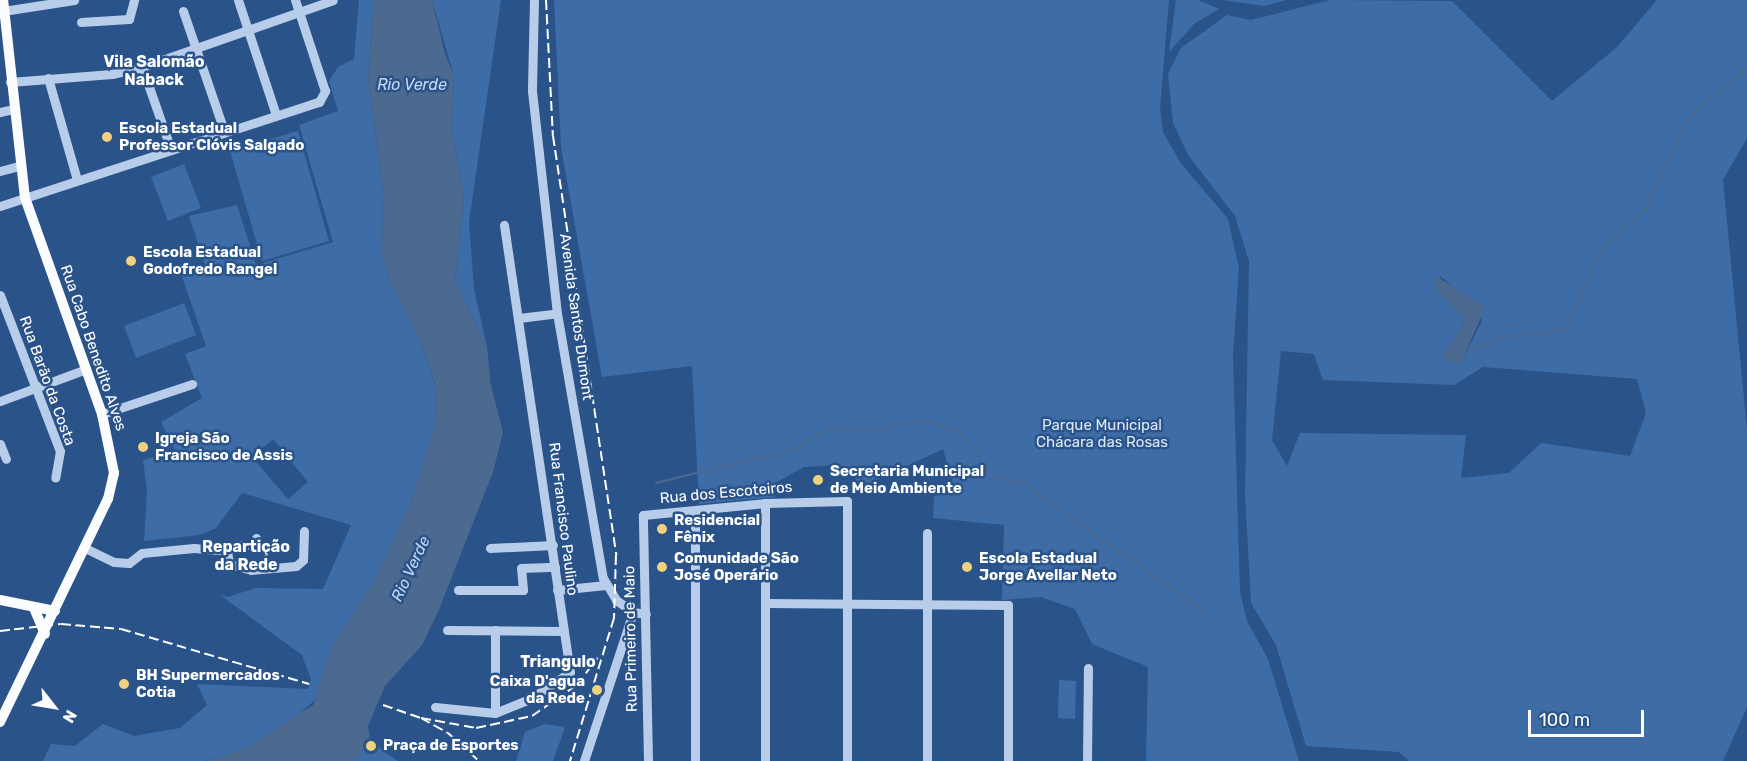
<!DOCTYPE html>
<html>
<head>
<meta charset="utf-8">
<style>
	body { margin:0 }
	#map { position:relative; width:1747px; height:761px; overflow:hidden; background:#2a538a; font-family:Rubik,sans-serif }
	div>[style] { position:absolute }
	.green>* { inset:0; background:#3e6ca7 }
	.water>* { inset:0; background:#4c6990 }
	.stream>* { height:2px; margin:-1px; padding:0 1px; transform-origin:1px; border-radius:1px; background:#4c6990 }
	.minor>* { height:9px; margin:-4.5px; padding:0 4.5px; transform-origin:4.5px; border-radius:4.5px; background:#b8cde9 }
	.major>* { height:10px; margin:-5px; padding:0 5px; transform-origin:5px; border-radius:5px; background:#fafcfe }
	.rail>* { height:2px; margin-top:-1px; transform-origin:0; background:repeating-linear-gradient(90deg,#fff 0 10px,transparent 0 14.5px) }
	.dots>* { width:16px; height:16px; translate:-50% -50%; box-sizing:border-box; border:3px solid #2a538a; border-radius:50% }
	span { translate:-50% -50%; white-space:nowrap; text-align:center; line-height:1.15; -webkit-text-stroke:5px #2a538a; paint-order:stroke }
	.poi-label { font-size:15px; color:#fff; font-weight:700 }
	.left { translate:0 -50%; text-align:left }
	.right { translate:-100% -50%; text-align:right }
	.street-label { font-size:15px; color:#fff }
	.park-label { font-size:15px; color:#dce8f7 }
	.neighbourhood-label { font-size:16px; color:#fff; font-weight:700 }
	.water-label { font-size:16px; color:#c4d7f0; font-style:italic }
	.north { position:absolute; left:24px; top:677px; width:60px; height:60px; -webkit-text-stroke:4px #2a538a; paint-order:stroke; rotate:121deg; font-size:16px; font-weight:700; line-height:24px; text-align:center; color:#fff }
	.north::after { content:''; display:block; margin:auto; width:21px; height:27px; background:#fff; clip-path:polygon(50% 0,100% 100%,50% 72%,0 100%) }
	.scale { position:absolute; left:1528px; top:710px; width:116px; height:27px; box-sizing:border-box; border:3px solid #fff; border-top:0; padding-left:8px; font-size:18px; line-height:21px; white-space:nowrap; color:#fff; -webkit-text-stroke:4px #2a538a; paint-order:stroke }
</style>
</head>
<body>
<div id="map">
	<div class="green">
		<i style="clip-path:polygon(evenodd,359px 0,374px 0,368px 78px,383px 191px,382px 255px,391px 284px,420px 341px,435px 385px,436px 422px,410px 505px,374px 581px,332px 646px,319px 696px,292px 721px,247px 748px,205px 761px,43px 761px,51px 744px,75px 746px,103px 724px,134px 736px,180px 728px,207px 705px,197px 684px,308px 689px,311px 679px,302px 655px,220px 595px,228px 597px,255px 588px,323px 589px,351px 525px,242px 493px,216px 528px,200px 535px,144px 541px,147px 491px,143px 460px,175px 450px,161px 422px,202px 398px,185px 354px,206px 346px,181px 274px,205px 265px,189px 216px,237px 205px,256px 265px,333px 242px,299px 125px,338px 111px,329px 81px,338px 67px,354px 59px,359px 0,273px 439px,308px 482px,288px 499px,252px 457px,273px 439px)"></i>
		<i style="clip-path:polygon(432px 0,501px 0,469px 222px,474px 289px,487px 347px,455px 281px,464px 196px,452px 131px,454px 76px)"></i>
		<i style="clip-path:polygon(554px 0,1169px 0,1160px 108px,1163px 132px,1180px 162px,1228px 219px,1239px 268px,1233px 355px,1240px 592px,1247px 621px,1268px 659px,1299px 761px,1146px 761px,1148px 667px,1092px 644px,1075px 609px,1041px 597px,1002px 600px,1004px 525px,933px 518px,934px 497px,952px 480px,943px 449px,862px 487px,850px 472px,837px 465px,804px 467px,775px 483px,775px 497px,699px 504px,692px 366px,602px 377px,561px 147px)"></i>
		<i style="clip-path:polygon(1176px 0,1198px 0,1219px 9px,1194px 24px,1169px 52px)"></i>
		<i style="clip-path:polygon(1222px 0,1287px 0,1264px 6px)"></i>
		<i style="clip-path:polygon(evenodd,1330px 0,1452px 1px,1552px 101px,1617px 47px,1657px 0,1747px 0,1747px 138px,1723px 180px,1747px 430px,1747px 707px,1723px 761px,1409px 761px,1399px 752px,1306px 746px,1276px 645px,1251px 603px,1245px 495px,1249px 261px,1235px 216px,1188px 155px,1173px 123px,1168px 74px,1181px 48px,1227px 15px,1251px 20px,1330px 0,1440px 276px,1475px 305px,1482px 321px,1460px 364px,1443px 356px,1462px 327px,1464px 317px,1442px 293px,1440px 276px,1330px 0,1281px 351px,1314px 354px,1323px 380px,1454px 385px,1483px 367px,1637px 379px,1646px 413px,1630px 456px,1541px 443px,1509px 473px,1461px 478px,1466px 435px,1300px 433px,1287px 466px,1272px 440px,1281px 351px)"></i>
		<i style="clip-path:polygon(298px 131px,329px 241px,262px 261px,230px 151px)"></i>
		<i style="clip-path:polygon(184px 164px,201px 208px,168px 221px,151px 177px)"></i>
		<i style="clip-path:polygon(184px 303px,196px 335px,136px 358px,124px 326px)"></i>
		<i style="clip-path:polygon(1059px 680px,1076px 681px,1075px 719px,1058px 718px)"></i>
		<i style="clip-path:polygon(545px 724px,565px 727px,553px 761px,516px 761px,525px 732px)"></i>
		<i style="clip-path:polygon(370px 740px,390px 756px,398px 761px,354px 761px)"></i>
	</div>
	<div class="water">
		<i style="clip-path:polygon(374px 0,432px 0,445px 54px,454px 76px,452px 131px,464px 196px,455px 281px,487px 347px,491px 386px,503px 432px,493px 472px,438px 612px,422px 645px,385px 686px,368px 726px,370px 740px,354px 761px,205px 761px,247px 748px,313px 705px,332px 646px,374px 581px,410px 505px,436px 422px,435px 384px,420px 341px,391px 284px,382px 255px,383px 191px,368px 78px)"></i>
		<i style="clip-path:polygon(1435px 275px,1485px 308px,1460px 365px,1442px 357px,1462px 327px,1464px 318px,1435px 288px)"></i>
	</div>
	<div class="stream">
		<i style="left:1468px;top:351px;width:43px;rotate:-20.6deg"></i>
		<i style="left:1508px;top:336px;width:58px;rotate:-5.9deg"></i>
		<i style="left:1566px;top:330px;width:87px;rotate:-66.4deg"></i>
		<i style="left:1601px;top:250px;width:63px;rotate:-43.1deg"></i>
		<i style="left:1647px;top:207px;width:96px;rotate:-65.3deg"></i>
		<i style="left:1687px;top:120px;width:79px;rotate:-40.9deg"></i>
		<i style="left:656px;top:483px;width:142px;rotate:-13.8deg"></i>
		<i style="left:794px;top:449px;width:46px;rotate:-28.8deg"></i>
		<i style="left:834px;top:427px;width:38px;rotate:7deg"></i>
		<i style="left:872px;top:432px;width:52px;rotate:-13.2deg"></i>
		<i style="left:923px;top:420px;width:41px;rotate:18.4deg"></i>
		<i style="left:962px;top:433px;width:54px;rotate:54deg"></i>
		<i style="left:994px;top:477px;width:31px;rotate:13deg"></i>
		<i style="left:1024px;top:484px;width:223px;rotate:35.3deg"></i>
	</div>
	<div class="minor">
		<i style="left:238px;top:0;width:121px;rotate:71.7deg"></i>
		<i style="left:534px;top:0;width:91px;rotate:91.3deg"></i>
		<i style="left:532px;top:91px;width:223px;rotate:83.6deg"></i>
		<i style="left:557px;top:313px;width:269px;rotate:80.2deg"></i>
		<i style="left:603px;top:578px;width:26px;rotate:59deg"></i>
		<i style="left:616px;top:600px;width:21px;rotate:35deg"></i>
		<i style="left:633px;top:612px;width:13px;rotate:9deg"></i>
		<i style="left:3px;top:11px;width:72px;rotate:-8.8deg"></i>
		<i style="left:183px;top:11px;width:127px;rotate:71.1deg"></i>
		<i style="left:81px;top:22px;width:48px;rotate:-3.6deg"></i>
		<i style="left:129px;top:19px;width:20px;rotate:-75deg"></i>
		<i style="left:142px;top:67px;width:88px;rotate:70.7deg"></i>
		<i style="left:48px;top:78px;width:106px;rotate:74.1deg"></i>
		<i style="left:10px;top:82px;width:102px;rotate:-4.5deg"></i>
		<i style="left:112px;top:74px;width:31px;rotate:-13deg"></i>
		<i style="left:142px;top:67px;width:202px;rotate:-19.3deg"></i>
		<i style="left:0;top:112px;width:13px;rotate:-13deg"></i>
		<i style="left:0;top:171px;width:20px;rotate:-15deg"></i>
		<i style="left:0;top:206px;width:336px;rotate:-18.1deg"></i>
		<i style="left:319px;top:102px;width:13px;rotate:-61deg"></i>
		<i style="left:325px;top:91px;width:96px;rotate:-108.2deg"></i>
		<i style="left:0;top:295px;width:167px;rotate:69deg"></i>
		<i style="left:60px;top:451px;width:27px;rotate:100deg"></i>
		<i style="left:519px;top:318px;width:38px;rotate:-7deg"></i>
		<i style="left:0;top:401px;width:92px;rotate:-20.4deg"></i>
		<i style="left:102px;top:414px;width:95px;rotate:-18.4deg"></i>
		<i style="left:0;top:444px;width:16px;rotate:68deg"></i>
		<i style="left:85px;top:548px;width:32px;rotate:26deg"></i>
		<i style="left:114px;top:562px;width:15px;rotate:4deg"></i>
		<i style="left:129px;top:563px;width:16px;rotate:-38deg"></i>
		<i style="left:142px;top:553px;width:52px;rotate:-5.5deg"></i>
		<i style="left:194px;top:548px;width:33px;rotate:5deg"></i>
		<i style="left:227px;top:551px;width:13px;rotate:-27deg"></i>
		<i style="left:239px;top:545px;width:16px"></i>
		<i style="left:255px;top:545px;width:7px;rotate:-82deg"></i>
		<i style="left:490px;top:548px;width:63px;rotate:-2.7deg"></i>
		<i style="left:227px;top:551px;width:13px;rotate:81deg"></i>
		<i style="left:229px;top:564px;width:23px;rotate:15deg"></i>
		<i style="left:251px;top:570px;width:45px;rotate:-5.1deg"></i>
		<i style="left:296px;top:566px;width:9px;rotate:-41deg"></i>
		<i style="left:303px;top:560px;width:29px;rotate:-88deg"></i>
		<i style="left:458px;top:590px;width:65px"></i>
		<i style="left:523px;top:590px;width:22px;rotate:-95deg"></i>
		<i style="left:521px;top:568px;width:34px;rotate:-2deg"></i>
		<i style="left:557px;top:590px;width:49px;rotate:-5.8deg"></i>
		<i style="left:765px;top:603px;width:243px;rotate:0.5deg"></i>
		<i style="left:1008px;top:605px;width:156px;rotate:90deg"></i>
		<i style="left:447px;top:630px;width:115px;rotate:0.5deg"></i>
		<i style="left:435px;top:707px;width:60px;rotate:5.7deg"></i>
		<i style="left:495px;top:713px;width:38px;rotate:-22deg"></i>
		<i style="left:530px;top:699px;width:48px;rotate:-34deg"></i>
		<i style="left:570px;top:672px;width:452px;rotate:-98.4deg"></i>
		<i style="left:495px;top:713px;width:83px;rotate:-90deg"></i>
		<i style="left:584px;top:761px;width:157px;rotate:-71.8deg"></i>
		<i style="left:648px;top:761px;width:246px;rotate:-91.2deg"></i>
		<i style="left:643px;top:515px;width:123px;rotate:-5.6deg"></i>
		<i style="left:765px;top:503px;width:82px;rotate:-1.4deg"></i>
		<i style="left:847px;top:501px;width:260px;rotate:90deg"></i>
		<i style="left:695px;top:761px;width:250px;rotate:-90deg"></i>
		<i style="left:765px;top:761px;width:258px;rotate:-90deg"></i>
		<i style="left:927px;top:761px;width:228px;rotate:-90deg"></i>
		<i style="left:1087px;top:761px;width:93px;rotate:-89.4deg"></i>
	</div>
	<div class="major">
		<i style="left:0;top:600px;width:56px;rotate:11.3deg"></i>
		<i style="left:34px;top:608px;width:28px;rotate:67deg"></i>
		<i style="left:0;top:722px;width:248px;rotate:-64.2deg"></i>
		<i style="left:108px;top:499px;width:27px;rotate:-77deg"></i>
		<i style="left:114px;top:473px;width:60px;rotate:-101.5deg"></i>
		<i style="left:102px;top:414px;width:229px;rotate:-109.6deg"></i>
		<i style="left:25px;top:198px;width:199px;rotate:-96.3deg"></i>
	</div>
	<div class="rail">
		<i style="left:546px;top:0;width:136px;rotate:87.1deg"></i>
		<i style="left:553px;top:136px;width:424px;rotate:81.4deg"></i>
		<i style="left:616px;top:555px;width:63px;rotate:91.8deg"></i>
		<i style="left:614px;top:618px;width:150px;rotate:107.1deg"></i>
		<i style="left:0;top:631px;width:61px;rotate:-6.5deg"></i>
		<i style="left:61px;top:624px;width:60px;rotate:4.8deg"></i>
		<i style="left:121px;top:629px;width:196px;rotate:16.3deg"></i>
		<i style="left:383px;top:705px;width:40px;rotate:18.9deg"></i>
		<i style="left:421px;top:718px;width:31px;rotate:29deg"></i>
		<i style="left:448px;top:733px;width:42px;rotate:42.1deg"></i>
		<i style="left:421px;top:718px;width:56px;rotate:10.3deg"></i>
		<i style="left:476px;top:728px;width:57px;rotate:-12.1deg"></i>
		<i style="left:532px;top:716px;width:55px;rotate:-34.6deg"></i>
		<i style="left:577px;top:685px;width:34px;rotate:-53deg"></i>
	</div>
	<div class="dots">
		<i style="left:107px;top:137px;background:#f0d17f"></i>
		<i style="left:131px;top:261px;background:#f0d17f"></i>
		<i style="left:143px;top:447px;background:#f0d17f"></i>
		<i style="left:818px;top:480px;background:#f0d17f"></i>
		<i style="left:662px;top:529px;background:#f0d17f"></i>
		<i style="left:662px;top:567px;background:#f0d17f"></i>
		<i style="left:967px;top:567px;background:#f0d17f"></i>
		<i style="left:124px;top:684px;background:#f0d17f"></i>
		<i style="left:597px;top:690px;background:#f0d17f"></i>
		<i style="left:371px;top:746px;background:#f0d17f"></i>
	</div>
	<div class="poi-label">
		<span class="left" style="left:119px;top:137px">Escola Estadual<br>Professor Clóvis Salgado</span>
		<span class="left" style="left:143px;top:261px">Escola Estadual<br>Godofredo Rangel</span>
		<span class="left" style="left:155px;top:447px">Igreja São<br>Francisco de Assis</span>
		<span class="left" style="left:830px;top:480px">Secretaria Municipal<br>de Meio Ambiente</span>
		<span class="left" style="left:674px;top:529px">Residencial<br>Fênix</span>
		<span class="left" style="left:674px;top:567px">Comunidade São<br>José Operário</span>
		<span class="left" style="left:979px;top:567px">Escola Estadual<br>Jorge Avellar Neto</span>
		<span class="left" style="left:136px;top:684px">BH Supermercados<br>Cotia</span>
		<span class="right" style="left:585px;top:690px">Caixa D'agua<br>da Rede</span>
		<span class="left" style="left:383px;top:746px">Praça de Esportes</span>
	</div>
	<div class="street-label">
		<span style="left:576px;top:317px;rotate:82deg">Avenida Santos Dumont</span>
		<span style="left:93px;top:348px;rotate:71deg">Rua Cabo Benedito Alves</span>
		<span style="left:47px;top:381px;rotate:70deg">Rua Barão da Costa</span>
		<span style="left:726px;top:493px;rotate:-5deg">Rua dos Escoteiros</span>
		<span style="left:563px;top:519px;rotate:83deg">Rua Francisco Paulino</span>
		<span style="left:631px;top:639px;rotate:-91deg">Rua Primeiro de Maio</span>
	</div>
	<div class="park-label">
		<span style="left:1102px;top:434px">Parque Municipal<br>Chácara das Rosas</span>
	</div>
	<div class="neighbourhood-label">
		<span style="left:154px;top:71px">Vila Salomão<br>Naback</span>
		<span style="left:246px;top:556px">Repartição<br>da Rede</span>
		<span style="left:558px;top:662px">Triangulo</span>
	</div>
	<div class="water-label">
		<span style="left:412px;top:85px">Rio Verde</span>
		<span style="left:411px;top:569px;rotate:-65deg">Rio Verde</span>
	</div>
	<div class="north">N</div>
	<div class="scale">100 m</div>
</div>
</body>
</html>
